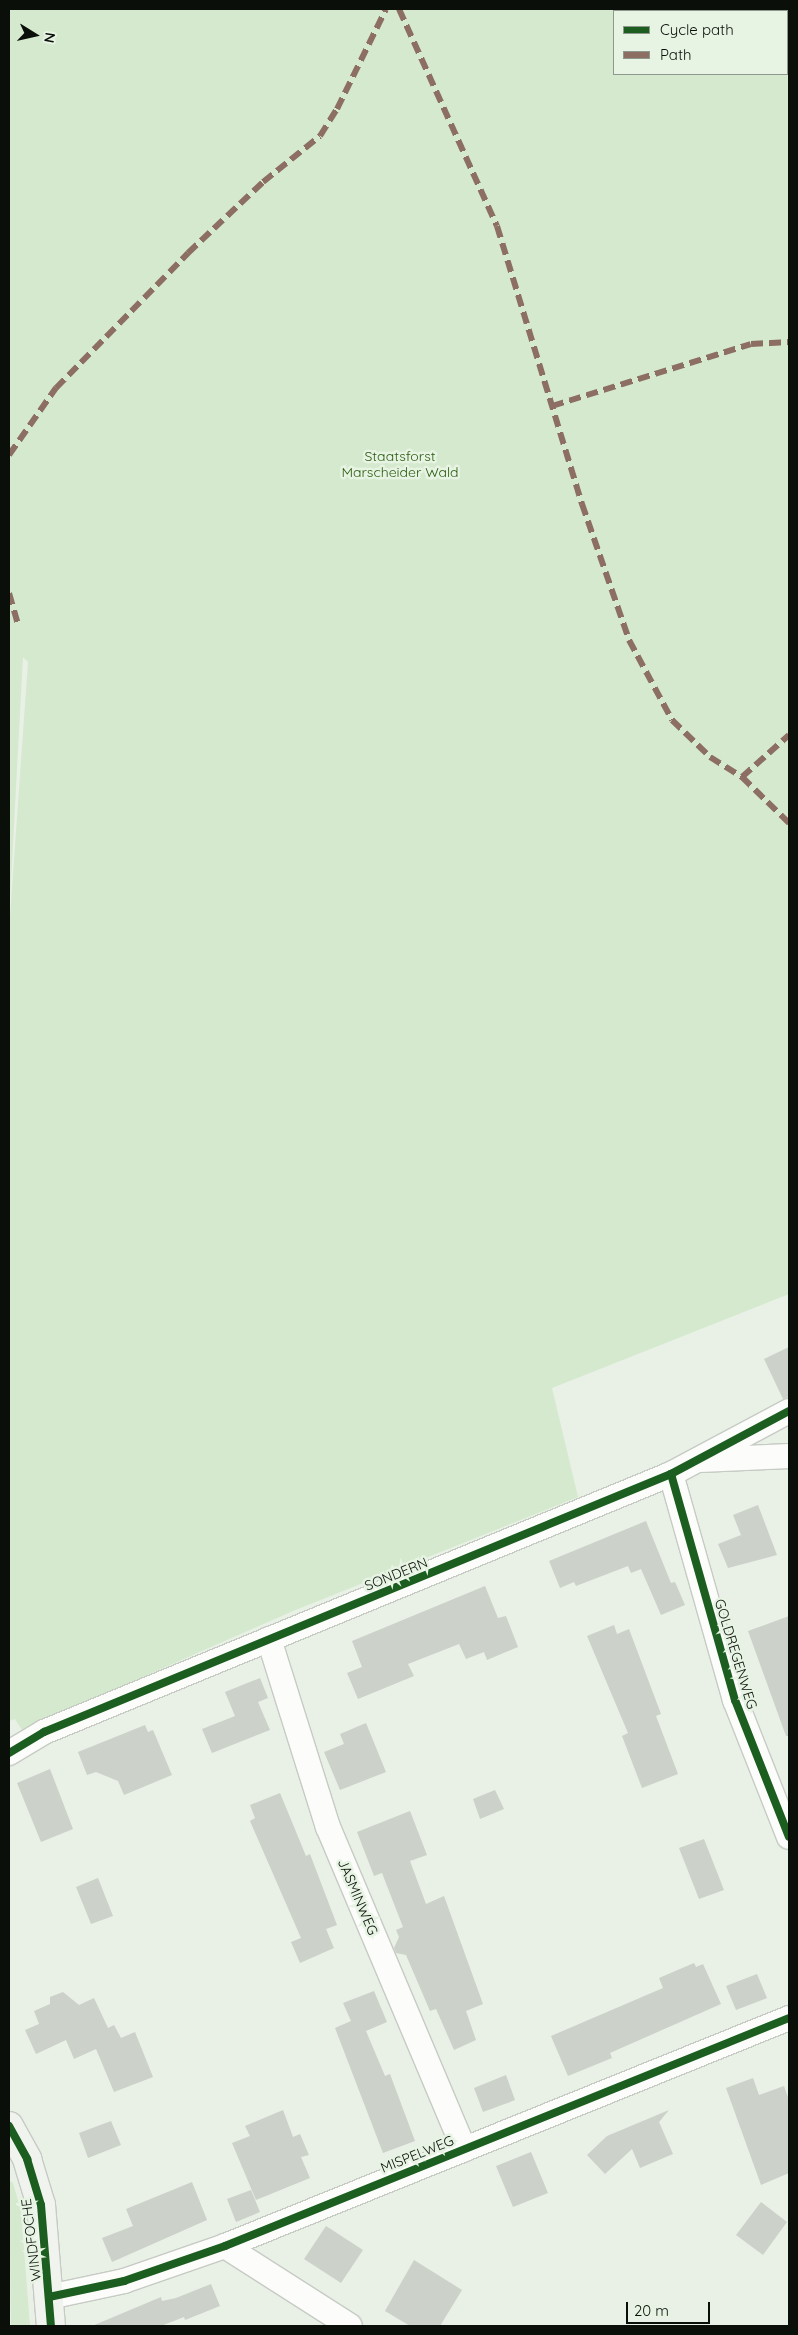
<!DOCTYPE html>
<html>
<head>
<meta charset="utf-8">
<style>
	body { margin:0 }
	#map { position:relative; width:798px; height:2335px; overflow:hidden; background:#e9f0e6; font-family:Quicksand,sans-serif }
	div>[style] { position:absolute }
	.green>* { inset:0; background:#d4e9cd }
	.building>* { inset:0; background:#ccd1c9 }
	.roads { filter:drop-shadow(1px 0 #c6cbc4) drop-shadow(-1px 0 #c6cbc4) drop-shadow(0 1px #c6cbc4) drop-shadow(0 -1px #c6cbc4) }
	.street>* { height:24px; margin:-12px; padding:0 12px; transform-origin:12px; border-radius:12px; background:#fcfdfb }
	.secondary>* { height:28px; margin:-14px; padding:0 14px; transform-origin:14px; border-radius:14px; background:#f0f3ee }
	.quiet>* { height:6px; margin-top:-3px; transform-origin:0; background:repeating-linear-gradient(90deg,#8d6e63 0 12px,transparent 0 18px) }
	.cycleway>* { height:8px; margin:-4px; padding:0 4px; transform-origin:4px; border-radius:4px; background:#1b5e20 }
	span { translate:-50% -50%; white-space:nowrap; text-align:center; line-height:1.15; -webkit-text-stroke:5px #e7f3e3; paint-order:stroke }
	.park-label { font-size:14px; color:#2a5c0f }
	.street-label { font-size:14px; color:#0b0f0a }
	.frame { position:absolute; inset:0; border:10px solid #0b0f0a; pointer-events:none }
	.legend { position:absolute; left:613px; top:10px; width:175px; height:65px; box-sizing:border-box; background:#e7f3e3; border:1px solid #8f988c; margin:0; padding:6px 9px; list-style:none; font-size:15px; color:#0b0f0a }
	.legend li { display:flex; align-items:center; gap:10px; height:25px }
	.legend b { width:25px; border:1px solid #8f988c }
	.north { position:absolute; left:10px; top:10px; width:50px; height:50px; -webkit-text-stroke:4px #e7f3e3; paint-order:stroke; rotate:100deg; font-size:14px; font-weight:700; line-height:20px; text-align:center; color:#0b0f0a }
	.north::after { content:''; display:block; margin:auto; width:18px; height:22px; background:#0b0f0a; clip-path:polygon(50% 0,100% 100%,50% 72%,0 100%) }
	.scale { position:absolute; left:626px; top:2302px; width:84px; height:22px; box-sizing:border-box; border:2px solid #0b0f0a; border-top:0; padding-left:6px; font-size:15px; line-height:18px; white-space:nowrap; color:#0b0f0a; -webkit-text-stroke:4px #e7f3e3; paint-order:stroke }
</style>
</head>
<body>
<div id="map">
	<div class="green">
		<i style="clip-path:polygon(evenodd,9px 9px,789px 9px,789px 1294px,552px 1388px,578px 1497px,293px 1611px,22px 1730px,15px 1719px,9px 1721px,9px 931px,28px 662px,23px 657px,9px 918px,9px 9px,614px 11px,787px 11px,787px 74px,614px 74px,614px 11px)"></i>
		<i style="clip-path:polygon(9px 2180px,13px 2183px,21px 2211px,30px 2326px,11px 2326px)"></i>
	</div>
	<div class="building">
		<i style="clip-path:polygon(789px 1347px,789px 1397px,783px 1399px,764px 1359px)"></i>
		<i style="clip-path:polygon(758px 1505px,777px 1555px,728px 1568px,718px 1544px,741px 1535px,733px 1515px)"></i>
		<i style="clip-path:polygon(646px 1521px,671px 1583px,675px 1582px,685px 1605px,661px 1615px,641px 1569px,631px 1573px,628px 1566px,576px 1586px,574px 1582px,560px 1588px,549px 1561px)"></i>
		<i style="clip-path:polygon(485px 1586px,498px 1618px,506px 1616px,518px 1647px,487px 1660px,484px 1652px,466px 1659px,459px 1644px,408px 1664px,414px 1676px,358px 1699px,347px 1673px,362px 1667px,352px 1641px)"></i>
		<i style="clip-path:polygon(789px 1616px,789px 1736px,786px 1736px,748px 1631px)"></i>
		<i style="clip-path:polygon(614px 1625px,617px 1634px,629px 1629px,661px 1714px,656px 1716px,678px 1774px,642px 1788px,622px 1736px,628px 1733px,587px 1636px)"></i>
		<i style="clip-path:polygon(260px 1678px,268px 1698px,258px 1702px,270px 1730px,212px 1753px,202px 1729px,235px 1716px,225px 1692px)"></i>
		<i style="clip-path:polygon(366px 1723px,386px 1772px,340px 1790px,324px 1752px,344px 1744px,340px 1734px)"></i>
		<i style="clip-path:polygon(145px 1725px,148px 1732px,153px 1730px,172px 1775px,124px 1795px,118px 1781px,96px 1772px,87px 1775px,78px 1752px)"></i>
		<i style="clip-path:polygon(50px 1769px,73px 1829px,41px 1842px,17px 1783px)"></i>
		<i style="clip-path:polygon(495px 1790px,504px 1809px,480px 1819px,473px 1799px)"></i>
		<i style="clip-path:polygon(280px 1793px,306px 1856px,310px 1854px,337px 1925px,326px 1929px,334px 1948px,300px 1963px,291px 1942px,301px 1938px,250px 1821px,255px 1818px,250px 1805px)"></i>
		<i style="clip-path:polygon(410px 1811px,427px 1855px,410px 1861px,426px 1904px,444px 1896px,483px 2004px,466px 2011px,476px 2040px,454px 2050px,436px 2009px,430px 2011px,406px 1955px,396px 1953px,394px 1948px,399px 1937px,396px 1930px,403px 1927px,382px 1873px,374px 1876px,357px 1832px)"></i>
		<i style="clip-path:polygon(704px 1839px,724px 1890px,699px 1899px,679px 1848px)"></i>
		<i style="clip-path:polygon(98px 1878px,113px 1916px,91px 1924px,76px 1887px)"></i>
		<i style="clip-path:polygon(694px 1963px,696px 1967px,703px 1964px,721px 2004px,610px 2053px,612px 2058px,568px 2076px,551px 2036px,663px 1988px,659px 1978px)"></i>
		<i style="clip-path:polygon(757px 1974px,767px 1998px,736px 2010px,726px 1986px)"></i>
		<i style="clip-path:polygon(374px 1991px,387px 2022px,366px 2031px,385px 2076px,390px 2074px,415px 2141px,383px 2153px,335px 2028px,351px 2021px,343px 2003px)"></i>
		<i style="clip-path:polygon(63px 1992px,79px 2005px,94px 1998px,108px 2028px,114px 2025px,121px 2038px,135px 2032px,153px 2077px,114px 2092px,96px 2049px,74px 2059px,66px 2040px,36px 2054px,25px 2030px,39px 2024px,34px 2011px,50px 2004px,50px 1997px)"></i>
		<i style="clip-path:polygon(506px 2075px,515px 2100px,483px 2112px,474px 2088px)"></i>
		<i style="clip-path:polygon(753px 2078px,759px 2095px,784px 2086px,789px 2100px,789px 2173px,761px 2185px,726px 2088px)"></i>
		<i style="clip-path:polygon(283px 2110px,293px 2137px,300px 2134px,309px 2155px,301px 2157px,310px 2178px,256px 2200px,232px 2143px,250px 2136px,245px 2126px)"></i>
		<i style="clip-path:polygon(669px 2110px,659px 2122px,673px 2154px,640px 2168px,632px 2149px,605px 2174px,587px 2155px,607px 2136px)"></i>
		<i style="clip-path:polygon(111px 2121px,121px 2145px,88px 2158px,79px 2133px)"></i>
		<i style="clip-path:polygon(531px 2152px,548px 2193px,513px 2207px,496px 2166px)"></i>
		<i style="clip-path:polygon(192px 2182px,207px 2220px,112px 2262px,102px 2238px,133px 2226px,126px 2209px)"></i>
		<i style="clip-path:polygon(251px 2190px,260px 2212px,236px 2222px,227px 2199px)"></i>
		<i style="clip-path:polygon(761px 2202px,787px 2222px,763px 2255px,736px 2235px)"></i>
		<i style="clip-path:polygon(326px 2226px,363px 2250px,341px 2283px,304px 2259px)"></i>
		<i style="clip-path:polygon(414px 2260px,462px 2290px,440px 2326px,410px 2326px,385px 2311px)"></i>
		<i style="clip-path:polygon(211px 2284px,220px 2306px,185px 2320px,184px 2317px,161px 2326px,92px 2326px,161px 2297px,162px 2301px,176px 2298px)"></i>
	</div>
	<div class="roads">
		<div class="street">
			<i style="left:701px;top:1460px;width:88px;rotate:-2.6deg"></i>
			<i style="left:671px;top:1474px;width:235px;rotate:74.2deg"></i>
			<i style="left:735px;top:1700px;width:147px;rotate:68.5deg"></i>
			<i style="left:269px;top:1639px;width:197px;rotate:72.6deg"></i>
			<i style="left:328px;top:1827px;width:350px;rotate:67.1deg"></i>
			<i style="left:9px;top:1753px;width:41px;rotate:-31deg"></i>
			<i style="left:44px;top:1732px;width:678px;rotate:-22.37deg"></i>
			<i style="left:671px;top:1474px;width:134px;rotate:-28.1deg"></i>
			<i style="left:225px;top:2246px;width:148px;rotate:32.6deg"></i>
			<i style="left:49px;top:2297px;width:77px;rotate:-12deg"></i>
			<i style="left:124px;top:2281px;width:107px;rotate:-19.1deg"></i>
			<i style="left:225px;top:2246px;width:608px;rotate:-22.01deg"></i>
		</div>
		<div class="secondary">
			<i style="left:9px;top:2126px;width:38px;rotate:61deg"></i>
			<i style="left:27px;top:2159px;width:48px;rotate:73.1deg"></i>
			<i style="left:41px;top:2205px;width:121px;rotate:85.3deg"></i>
		</div>
	</div>
	<div class="quiet">
		<i style="left:399px;top:9px;width:238px;rotate:65.7deg"></i>
		<i style="left:497px;top:226px;width:291px;rotate:73deg"></i>
		<i style="left:582px;top:504px;width:144px;rotate:70.9deg"></i>
		<i style="left:629px;top:640px;width:91px;rotate:61.7deg"></i>
		<i style="left:672px;top:720px;width:53px;rotate:44.2deg"></i>
		<i style="left:710px;top:757px;width:38px;rotate:32deg"></i>
		<i style="left:742px;top:777px;width:66px;rotate:44.4deg"></i>
		<i style="left:552px;top:406px;width:208px;rotate:-17.3deg"></i>
		<i style="left:751px;top:344px;width:38px;rotate:-3deg"></i>
		<i style="left:9px;top:455px;width:82px;rotate:-55deg"></i>
		<i style="left:56px;top:388px;width:189px;rotate:-45.6deg"></i>
		<i style="left:188px;top:253px;width:103px;rotate:-43.4deg"></i>
		<i style="left:263px;top:182px;width:73px;rotate:-38.9deg"></i>
		<i style="left:320px;top:136px;width:32px;rotate:-58deg"></i>
		<i style="left:337px;top:109px;width:111px;rotate:-63.9deg"></i>
		<i style="left:9px;top:593px;width:35px;rotate:74deg"></i>
		<i style="left:742px;top:777px;width:63px;rotate:-41.8deg"></i>
	</div>
	<div class="cycleway">
		<i style="left:671px;top:1474px;width:235px;rotate:74.2deg"></i>
		<i style="left:735px;top:1700px;width:147px;rotate:68.5deg"></i>
		<i style="left:9px;top:1753px;width:41px;rotate:-31deg"></i>
		<i style="left:44px;top:1732px;width:678px;rotate:-22.37deg"></i>
		<i style="left:671px;top:1474px;width:134px;rotate:-28.1deg"></i>
		<i style="left:9px;top:2126px;width:38px;rotate:61deg"></i>
		<i style="left:27px;top:2159px;width:48px;rotate:73.1deg"></i>
		<i style="left:41px;top:2205px;width:121px;rotate:85.3deg"></i>
		<i style="left:49px;top:2297px;width:77px;rotate:-12deg"></i>
		<i style="left:124px;top:2281px;width:107px;rotate:-19.1deg"></i>
		<i style="left:225px;top:2246px;width:608px;rotate:-22.01deg"></i>
	</div>
	<div class="park-label">
		<span style="left:400px;top:464px">Staatsforst<br>Marscheider Wald</span>
	</div>
	<div class="street-label">
		<span style="left:396px;top:1574px;rotate:-22deg">SONDERN</span>
		<span style="left:736px;top:1654px;rotate:73deg">GOLDREGENWEG</span>
		<span style="left:358px;top:1897px;rotate:67deg">JASMINWEG</span>
		<span style="left:417px;top:2154px;rotate:-22deg">MISPELWEG</span>
		<span style="left:31px;top:2240px;rotate:-97deg">WINDFOCHE</span>
	</div>
	<div class="frame"></div>
	<ul class="legend">
	<li><b style="height:6px;background:#1b5e20"></b>Cycle path</li>
	<li><b style="height:6px;background:#8d6e63"></b>Path</li>
	</ul>
	<div class="north">N</div>
	<div class="scale">20 m</div>
</div>
</body>
</html>
